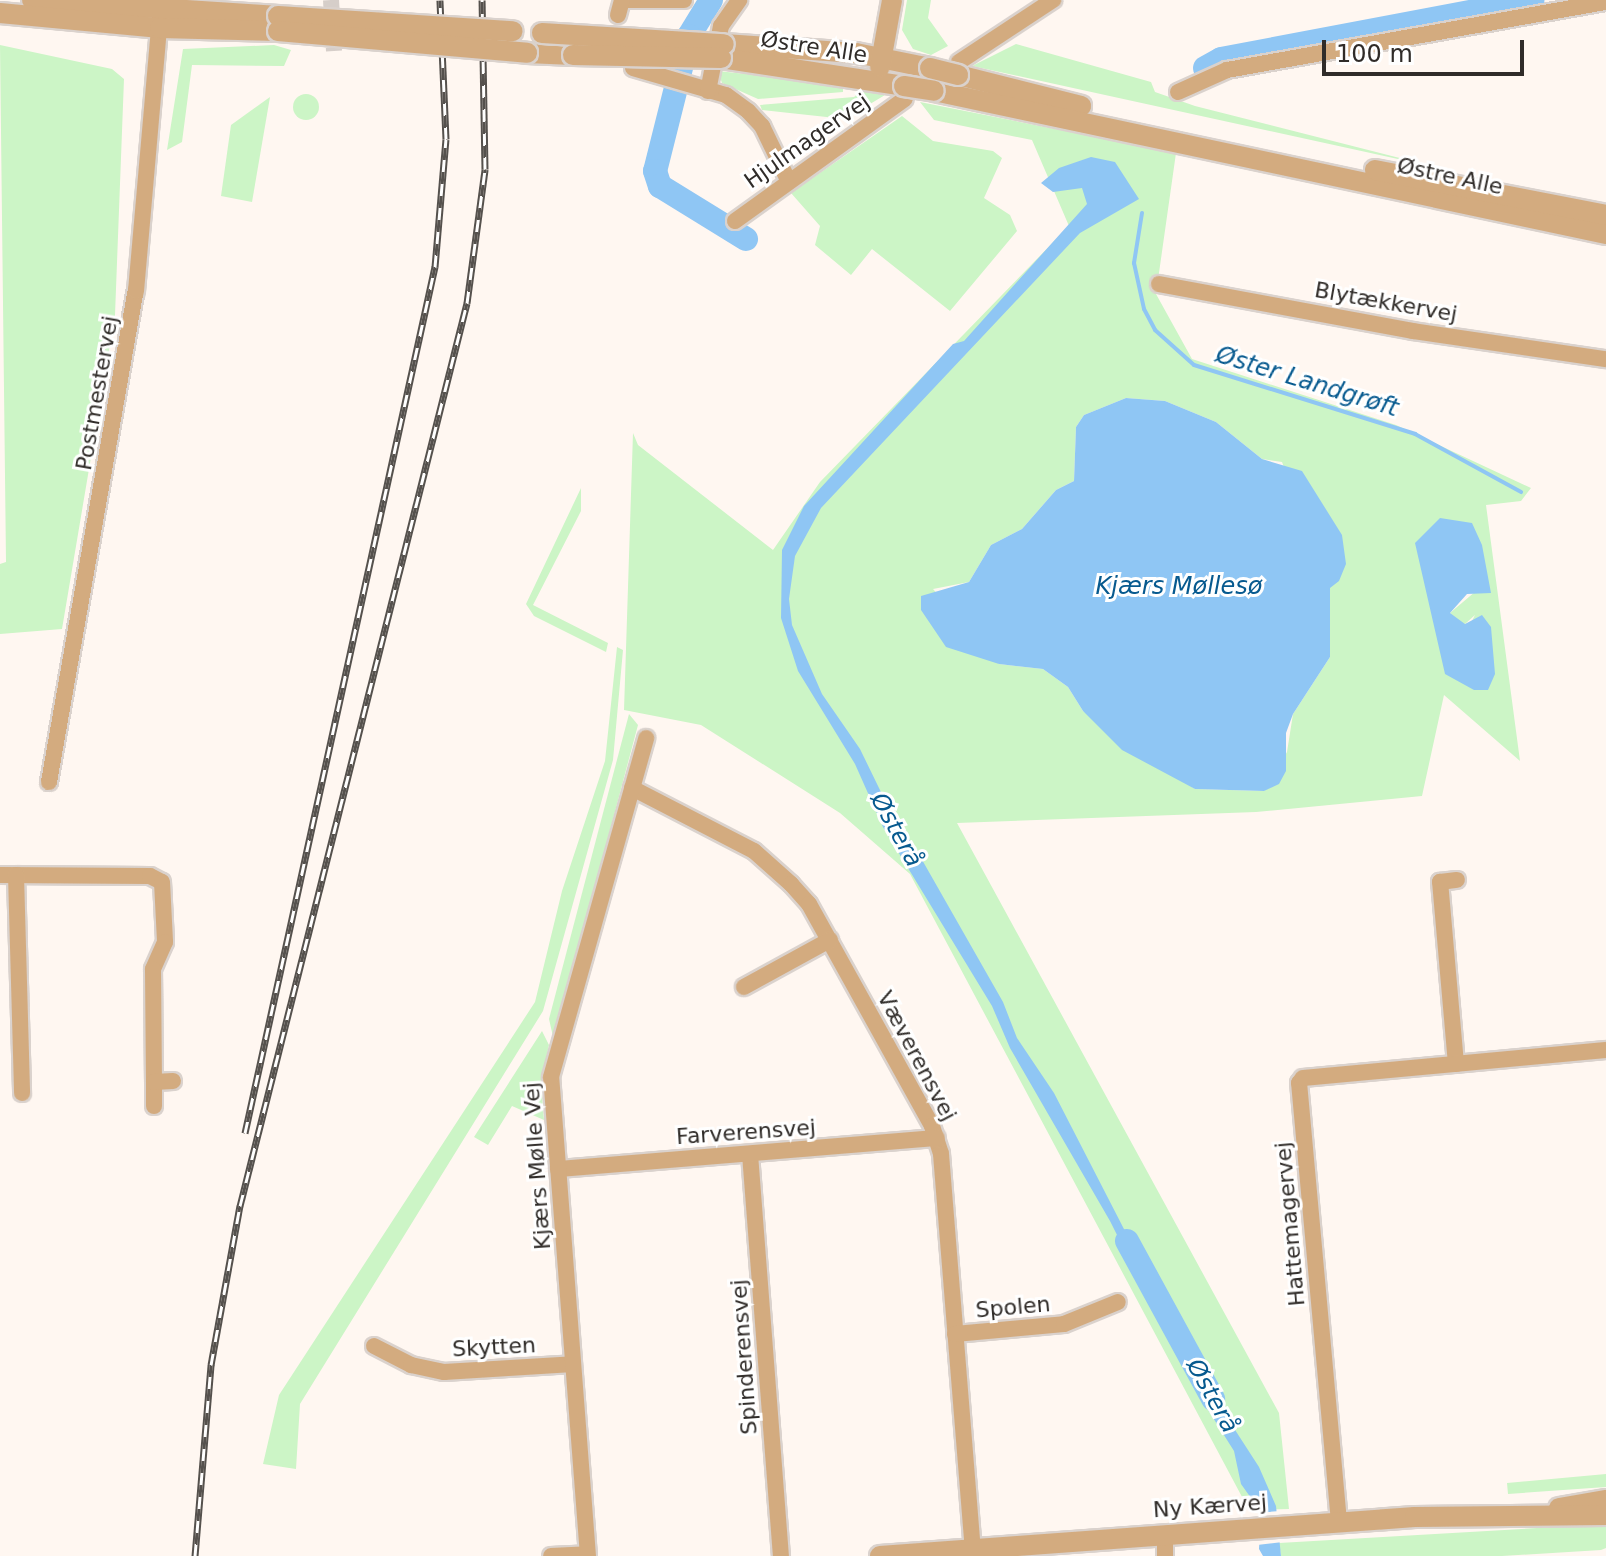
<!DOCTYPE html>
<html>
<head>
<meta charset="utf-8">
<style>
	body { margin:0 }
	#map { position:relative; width:1606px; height:1556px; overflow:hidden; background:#fff7f1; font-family:"DejaVu Sans",sans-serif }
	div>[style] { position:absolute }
	.green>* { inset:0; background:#ccf5c6 }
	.round { border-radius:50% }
	.water>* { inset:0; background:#8fc6f4 }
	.pier>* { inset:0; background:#fff7f1 }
	.stream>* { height:4px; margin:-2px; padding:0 2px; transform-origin:2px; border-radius:2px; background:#8fc6f4 }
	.river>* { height:24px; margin:-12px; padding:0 12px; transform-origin:12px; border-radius:12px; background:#8fc6f4 }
	.minor-tunnel>* { height:16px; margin-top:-8px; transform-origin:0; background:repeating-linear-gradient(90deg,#d6cec9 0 16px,transparent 0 24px) }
	.roads { filter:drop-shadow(2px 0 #dad2cd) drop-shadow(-2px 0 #dad2cd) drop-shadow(0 2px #dad2cd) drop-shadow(0 -2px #dad2cd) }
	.minor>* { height:16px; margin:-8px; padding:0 8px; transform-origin:8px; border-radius:8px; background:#d3ab7f }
	.tertiary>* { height:20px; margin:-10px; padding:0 10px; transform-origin:10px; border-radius:10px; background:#d3ab7f }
	.rail>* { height:7px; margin-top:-3.5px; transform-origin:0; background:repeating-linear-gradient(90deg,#fff 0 12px,#55514d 0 24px); box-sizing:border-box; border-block:2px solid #55514d }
	.bridges { filter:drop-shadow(2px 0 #dad2cd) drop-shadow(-2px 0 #dad2cd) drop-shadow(0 2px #dad2cd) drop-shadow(0 -2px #dad2cd) }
	.tertiary-bridge>* { height:20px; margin:-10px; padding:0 10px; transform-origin:10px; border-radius:10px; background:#d3ab7f }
	span { translate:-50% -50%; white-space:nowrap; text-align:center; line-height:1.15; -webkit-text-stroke:6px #fff; paint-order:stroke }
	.street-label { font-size:22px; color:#302c29 }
	.water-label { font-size:24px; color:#075a8f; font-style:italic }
	.scale { position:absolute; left:1322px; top:40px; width:202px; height:36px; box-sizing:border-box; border:4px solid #302c29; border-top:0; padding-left:10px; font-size:24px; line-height:28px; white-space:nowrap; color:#302c29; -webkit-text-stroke:6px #fff; paint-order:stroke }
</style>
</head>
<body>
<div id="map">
	<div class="green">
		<i style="clip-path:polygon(907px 0,931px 0,928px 18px,948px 46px,931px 55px,913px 49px,902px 30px)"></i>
		<i style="clip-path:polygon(1016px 44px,1151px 82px,1155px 92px,1195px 106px,1439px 168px,972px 66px)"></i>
		<i style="clip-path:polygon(0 45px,112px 69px,124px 79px,115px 315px,62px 629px,0 634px,0 564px,6px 562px)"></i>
		<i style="clip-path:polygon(274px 45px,291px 50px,284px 66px,192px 65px,182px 142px,167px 150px,183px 49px)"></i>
		<i style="clip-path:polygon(718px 71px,801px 80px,843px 87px,843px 92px,758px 99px,722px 83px)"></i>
		<i style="clip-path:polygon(861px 91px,885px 95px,845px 119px,762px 110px,760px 105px,854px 97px)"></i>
		<i class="round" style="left:293px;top:94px;width:26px;height:26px"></i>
		<i style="clip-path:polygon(270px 97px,252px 202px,221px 196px,231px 125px)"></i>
		<i style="clip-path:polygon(evenodd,920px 102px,1176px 153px,1156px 294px,1192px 359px,1396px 425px,1531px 488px,1521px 501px,1486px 505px,1520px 761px,1444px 695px,1422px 796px,1256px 812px,957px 823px,1279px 1413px,1289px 1509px,1249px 1510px,910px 874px,840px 813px,701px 725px,624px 710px,633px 433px,638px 445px,773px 550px,820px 482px,1069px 226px,1032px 140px,934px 120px,920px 102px,1126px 398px,1165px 401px,1216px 422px,1262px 459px,1282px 462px,1330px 588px,1330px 657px,1293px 714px,1287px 752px,1264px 791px,1195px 789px,1083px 711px,1068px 687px,1043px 669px,999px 664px,933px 589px,969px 582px,991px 545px,1022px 529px,1056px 490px,1074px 481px,1076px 427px,1084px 415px,1126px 398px,920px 102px,1440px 518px,1476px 591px,1450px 613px,1457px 623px,1465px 624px,1475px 615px,1445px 674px,1440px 518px)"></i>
		<i style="clip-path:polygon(902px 116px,933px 141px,993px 151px,1002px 158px,984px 198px,1010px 215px,1017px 231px,950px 311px,872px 249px,851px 275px,815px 245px,820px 226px,791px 193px)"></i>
		<i style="clip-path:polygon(581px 488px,581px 511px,533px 605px,608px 643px,606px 652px,534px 616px,526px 604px)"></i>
		<i style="clip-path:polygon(617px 647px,623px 650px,613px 760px,543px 1011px,300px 1404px,296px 1469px,263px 1464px,279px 1395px,535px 1002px,562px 891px,605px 761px)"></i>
		<i style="clip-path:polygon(629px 714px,638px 725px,554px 1041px,549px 1019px)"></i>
		<i style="clip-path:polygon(542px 1031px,549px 1045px,541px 1082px,544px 1120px,512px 1106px,488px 1145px,474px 1137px)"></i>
		<i style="clip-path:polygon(1606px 1474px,1606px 1487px,1508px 1494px,1507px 1483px)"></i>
		<i style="clip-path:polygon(1606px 1524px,1606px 1548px,1601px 1550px,1502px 1556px,1281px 1556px,1279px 1543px)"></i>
	</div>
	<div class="water">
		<i style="clip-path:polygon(1091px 157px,1115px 162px,1139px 199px,1080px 233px,821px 508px,795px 556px,789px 599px,792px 625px,822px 694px,860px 749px,897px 825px,913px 844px,1003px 1002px,1017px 1038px,1054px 1093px,1197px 1371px,1259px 1467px,1276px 1506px,1281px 1556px,1263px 1556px,1259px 1549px,1261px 1512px,1241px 1484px,1234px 1451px,1193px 1386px,1110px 1221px,1010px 1048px,992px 1006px,883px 827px,855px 764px,798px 671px,781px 618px,782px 550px,804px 506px,953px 344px,964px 341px,1087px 204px,1082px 188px,1053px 192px,1041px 183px,1059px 168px)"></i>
		<i style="clip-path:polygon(1126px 398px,1165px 401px,1216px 422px,1262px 459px,1302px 471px,1342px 535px,1346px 564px,1339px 581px,1330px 588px,1330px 657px,1293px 714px,1286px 733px,1286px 771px,1279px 784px,1264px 791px,1195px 789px,1122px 750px,1083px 711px,1068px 687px,1043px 669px,999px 664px,946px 647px,921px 610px,921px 596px,969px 582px,991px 545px,1022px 529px,1056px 490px,1074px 481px,1076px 427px,1084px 415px)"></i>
		<i style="clip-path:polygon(1440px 518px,1472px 523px,1482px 545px,1491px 593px,1467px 594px,1450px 613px,1465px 624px,1482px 615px,1491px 627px,1495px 674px,1488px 690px,1474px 690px,1445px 674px,1415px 543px)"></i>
	</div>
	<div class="pier">
		<i style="clip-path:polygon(1280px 1511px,1283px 1542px,1257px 1545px,1257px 1513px)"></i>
	</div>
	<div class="stream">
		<i style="left:1142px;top:213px;width:51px;rotate:99.1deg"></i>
		<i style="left:1134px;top:263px;width:47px;rotate:77.7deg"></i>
		<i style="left:1144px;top:309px;width:24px;rotate:62deg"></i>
		<i style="left:1155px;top:330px;width:52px;rotate:41.9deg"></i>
		<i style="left:1194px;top:365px;width:232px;rotate:17.3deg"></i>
		<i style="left:1415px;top:434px;width:121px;rotate:28.7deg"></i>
	</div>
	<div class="river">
		<i style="left:711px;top:0;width:42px;rotate:121.4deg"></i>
		<i style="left:689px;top:36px;width:139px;rotate:104.1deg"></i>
		<i style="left:655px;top:171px;width:16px;rotate:72deg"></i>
		<i style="left:660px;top:186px;width:101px;rotate:31.6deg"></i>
		<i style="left:1205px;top:68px;width:18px;rotate:-29deg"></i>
		<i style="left:1221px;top:59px;width:317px;rotate:-10.7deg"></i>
		<i style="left:1127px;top:1241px;width:180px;rotate:61.4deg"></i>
	</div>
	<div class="minor-tunnel">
		<i style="left:331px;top:0;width:51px;rotate:86.6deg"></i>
	</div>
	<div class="roads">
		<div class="minor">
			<i style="left:628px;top:0;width:56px"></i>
			<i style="left:618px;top:15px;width:16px;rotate:-75deg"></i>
			<i style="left:959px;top:62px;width:113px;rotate:-33.4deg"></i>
			<i style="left:633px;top:68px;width:97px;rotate:16.2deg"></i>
			<i style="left:726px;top:95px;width:27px;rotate:36deg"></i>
			<i style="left:748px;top:111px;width:21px;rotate:47deg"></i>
			<i style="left:762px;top:126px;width:60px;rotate:64.3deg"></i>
			<i style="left:708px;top:91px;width:66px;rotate:-78.7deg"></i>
			<i style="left:721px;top:26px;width:32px;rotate:-55deg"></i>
			<i style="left:1178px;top:92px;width:54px;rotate:-24.2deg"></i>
			<i style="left:1227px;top:70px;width:385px;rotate:-10.2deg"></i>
			<i style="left:735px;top:221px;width:209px;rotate:-35.7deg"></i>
			<i style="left:1159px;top:284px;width:258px;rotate:10.5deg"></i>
			<i style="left:1413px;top:331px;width:195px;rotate:8.3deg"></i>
			<i style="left:49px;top:782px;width:499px;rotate:-80deg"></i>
			<i style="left:136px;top:291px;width:274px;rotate:-85deg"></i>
			<i style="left:632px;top:788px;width:137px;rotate:27.3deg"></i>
			<i style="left:754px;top:851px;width:50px;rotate:41.7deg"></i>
			<i style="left:791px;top:884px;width:27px;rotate:48deg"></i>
			<i style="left:809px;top:904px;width:254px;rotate:61deg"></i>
			<i style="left:932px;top:1126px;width:29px;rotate:72deg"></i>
			<i style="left:941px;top:1154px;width:403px;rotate:85.4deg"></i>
			<i style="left:0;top:875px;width:150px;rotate:0.4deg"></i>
			<i style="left:150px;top:876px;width:13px;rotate:27deg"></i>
			<i style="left:162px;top:882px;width:60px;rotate:87.1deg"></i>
			<i style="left:165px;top:942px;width:30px;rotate:114deg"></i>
			<i style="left:153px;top:969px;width:113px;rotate:89.5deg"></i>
			<i style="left:16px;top:875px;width:218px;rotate:88.4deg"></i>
			<i style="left:744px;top:987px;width:98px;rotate:-28.7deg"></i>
			<i style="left:1456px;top:1064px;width:183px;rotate:-95deg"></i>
			<i style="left:1440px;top:882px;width:17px;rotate:-7deg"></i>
			<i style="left:154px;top:1106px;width:24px;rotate:-90deg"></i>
			<i style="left:154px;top:1082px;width:19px;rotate:-3deg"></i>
			<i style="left:750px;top:1154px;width:403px;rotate:85.6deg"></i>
			<i style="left:558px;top:1169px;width:380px;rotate:-4.7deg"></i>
			<i style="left:955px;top:1334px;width:109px;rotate:-5.2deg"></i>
			<i style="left:1064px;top:1324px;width:58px;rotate:-22.2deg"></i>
			<i style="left:374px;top:1346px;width:42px;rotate:27.2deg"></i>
			<i style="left:411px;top:1365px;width:34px;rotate:12deg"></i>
			<i style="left:444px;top:1372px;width:129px;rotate:-3.5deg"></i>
			<i style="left:1339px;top:1522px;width:441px;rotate:-95.2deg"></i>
			<i style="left:1299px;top:1083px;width:6px;rotate:-51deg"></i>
			<i style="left:1303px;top:1078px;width:304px;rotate:-5.3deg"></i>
			<i style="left:551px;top:1556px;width:36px;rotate:-3deg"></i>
			<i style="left:588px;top:1556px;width:480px;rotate:-94.4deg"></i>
			<i style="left:551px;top:1077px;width:352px;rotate:-74.3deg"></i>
			<i style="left:1165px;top:1556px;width:22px;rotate:-90deg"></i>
		</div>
		<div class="tertiary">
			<i style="left:32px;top:0;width:247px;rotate:3.7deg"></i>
			<i style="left:0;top:13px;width:161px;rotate:5.4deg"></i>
			<i style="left:160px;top:28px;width:118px;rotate:1.5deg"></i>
			<i style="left:724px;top:44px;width:132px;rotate:3.9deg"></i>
			<i style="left:856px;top:53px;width:76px;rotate:11.5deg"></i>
			<i style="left:527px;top:53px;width:46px;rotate:2.5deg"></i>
			<i style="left:721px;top:58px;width:185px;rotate:8.7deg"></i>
			<i style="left:880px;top:67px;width:68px;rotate:-79.8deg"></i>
			<i style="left:958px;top:75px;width:127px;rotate:14.1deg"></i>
			<i style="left:934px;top:91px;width:687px;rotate:12.01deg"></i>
			<i style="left:1375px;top:170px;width:235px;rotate:11deg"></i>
			<i style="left:1559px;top:1508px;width:48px;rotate:-9.7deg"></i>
			<i style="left:880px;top:1556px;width:536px;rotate:-4.17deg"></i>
			<i style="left:1415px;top:1517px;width:191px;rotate:-0.6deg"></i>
		</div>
	</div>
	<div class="rail">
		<i style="left:245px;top:1133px;width:887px;rotate:-77.63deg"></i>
		<i style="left:435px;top:267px;width:128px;rotate:-85.1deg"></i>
		<i style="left:446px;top:139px;width:139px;rotate:-92.5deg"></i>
		<i style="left:195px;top:1556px;width:192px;rotate:-85.2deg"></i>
		<i style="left:211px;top:1365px;width:162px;rotate:-79.7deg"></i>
		<i style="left:240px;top:1206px;width:931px;rotate:-75.89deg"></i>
		<i style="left:467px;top:303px;width:135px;rotate:-82.3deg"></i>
		<i style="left:485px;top:169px;width:169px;rotate:-91deg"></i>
	</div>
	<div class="bridges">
		<div class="tertiary-bridge">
			<i style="left:278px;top:16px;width:235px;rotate:3.7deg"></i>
			<i style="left:278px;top:31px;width:250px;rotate:5deg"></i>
			<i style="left:542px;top:33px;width:182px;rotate:3.5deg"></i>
			<i style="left:573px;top:55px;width:148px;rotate:1.2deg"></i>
			<i style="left:930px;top:68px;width:29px;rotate:14deg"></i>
			<i style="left:904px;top:86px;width:30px;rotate:9deg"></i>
		</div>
	</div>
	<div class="street-label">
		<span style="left:814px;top:47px;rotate:9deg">Østre Alle</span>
		<span style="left:807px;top:141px;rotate:-35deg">Hjulmagervej</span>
		<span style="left:1450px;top:176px;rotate:12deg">Østre Alle</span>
		<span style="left:1386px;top:302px;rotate:10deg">Blytækkervej</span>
		<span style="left:97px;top:393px;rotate:-80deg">Postmestervej</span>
		<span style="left:917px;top:1056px;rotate:62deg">Væverensvej</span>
		<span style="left:746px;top:1132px;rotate:-4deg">Farverensvej</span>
		<span style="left:537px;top:1166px;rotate:-94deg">Kjærs Mølle Vej</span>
		<span style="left:1290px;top:1224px;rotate:-95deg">Hattemagervej</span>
		<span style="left:1013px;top:1307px;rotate:-5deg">Spolen</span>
		<span style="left:494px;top:1347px;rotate:-3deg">Skytten</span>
		<span style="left:744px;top:1357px;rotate:-94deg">Spinderensvej</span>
		<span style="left:1210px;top:1506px;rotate:-4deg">Ny Kærvej</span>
	</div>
	<div class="water-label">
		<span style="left:1307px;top:382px;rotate:17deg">Øster Landgrøft</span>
		<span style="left:1179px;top:587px">Kjærs Møllesø</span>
		<span style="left:896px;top:830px;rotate:61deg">Østerå</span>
		<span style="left:1212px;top:1396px;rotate:61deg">Østerå</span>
	</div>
	<div class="scale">100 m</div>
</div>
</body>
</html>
